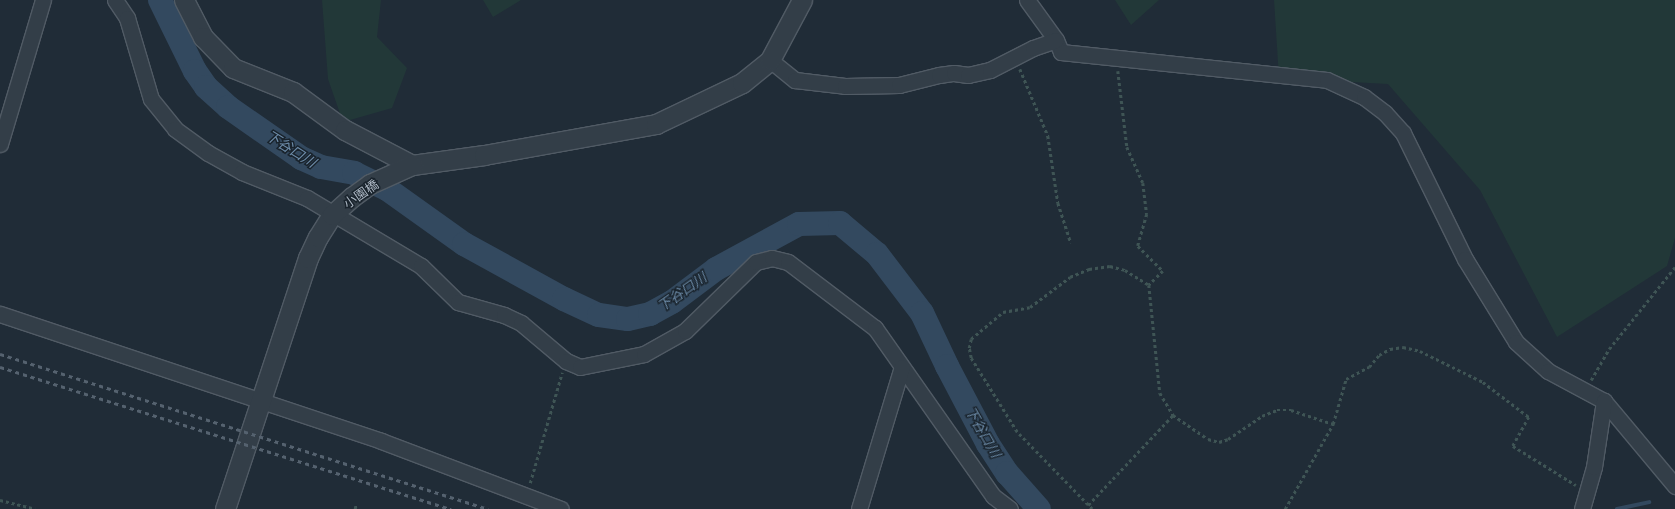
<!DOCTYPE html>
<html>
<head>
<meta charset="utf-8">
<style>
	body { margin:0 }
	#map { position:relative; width:1675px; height:509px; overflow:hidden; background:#202c37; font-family:Manrope,"Noto Sans JP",sans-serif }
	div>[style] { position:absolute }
	.green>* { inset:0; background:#223838 }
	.stream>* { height:4px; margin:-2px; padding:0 2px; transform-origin:2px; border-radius:2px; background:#33495f }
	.river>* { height:24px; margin:-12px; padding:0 12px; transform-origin:12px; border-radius:12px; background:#33495f }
	.path>* { height:2.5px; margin-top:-1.25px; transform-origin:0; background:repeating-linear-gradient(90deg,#3f5555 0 3px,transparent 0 6px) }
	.roads { filter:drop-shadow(1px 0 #515b65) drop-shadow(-1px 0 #515b65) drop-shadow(0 1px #515b65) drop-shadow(0 -1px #515b65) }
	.minor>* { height:15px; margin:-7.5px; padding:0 7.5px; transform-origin:7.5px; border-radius:7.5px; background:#333e48 }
	.tertiary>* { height:19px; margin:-9.5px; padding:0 9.5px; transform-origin:9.5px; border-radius:9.5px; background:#333e48 }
	.rail>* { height:3px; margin-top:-1.5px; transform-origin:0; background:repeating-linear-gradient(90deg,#55626f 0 4px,transparent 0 8px) }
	span { translate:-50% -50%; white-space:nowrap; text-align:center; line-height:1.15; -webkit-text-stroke:3px #19232c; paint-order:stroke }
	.street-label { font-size:13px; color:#adb8c4 }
	.water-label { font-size:14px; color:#6d8ca9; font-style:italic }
</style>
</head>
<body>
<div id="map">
	<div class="green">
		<i style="clip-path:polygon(322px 0,381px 0,377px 37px,407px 68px,392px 108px,343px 122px,328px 79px)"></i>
		<i style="clip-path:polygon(483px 0,521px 0,493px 17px)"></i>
		<i style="clip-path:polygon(1115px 0,1159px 0,1131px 25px)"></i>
		<i style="clip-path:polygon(1274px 0,1675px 0,1675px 238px,1667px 266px,1557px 337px,1480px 190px,1388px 84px,1279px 78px)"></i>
	</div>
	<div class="stream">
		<i style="left:1617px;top:509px;width:33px;rotate:-12deg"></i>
	</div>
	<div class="river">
		<i style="left:160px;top:0;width:79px;rotate:63.8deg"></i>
		<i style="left:195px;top:71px;width:19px;rotate:55deg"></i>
		<i style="left:206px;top:87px;width:30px;rotate:42deg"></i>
		<i style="left:228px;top:107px;width:89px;rotate:34.9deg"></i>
		<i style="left:301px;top:158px;width:22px;rotate:24deg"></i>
		<i style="left:321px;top:167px;width:34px;rotate:10deg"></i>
		<i style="left:354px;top:173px;width:37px;rotate:26deg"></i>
		<i style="left:387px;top:189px;width:95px;rotate:35.5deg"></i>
		<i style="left:464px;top:244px;width:114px;rotate:28.8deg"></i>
		<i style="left:564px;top:299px;width:38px;rotate:25deg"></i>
		<i style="left:599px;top:315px;width:29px;rotate:8deg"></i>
		<i style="left:628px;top:319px;width:23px;rotate:-13deg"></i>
		<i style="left:650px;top:314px;width:25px;rotate:-29deg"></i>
		<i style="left:672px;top:302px;width:55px;rotate:-36.9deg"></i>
		<i style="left:716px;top:269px;width:94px;rotate:-28.5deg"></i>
		<i style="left:799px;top:224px;width:41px;rotate:-1.4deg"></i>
		<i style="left:840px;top:223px;width:48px;rotate:40deg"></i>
		<i style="left:877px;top:254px;width:74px;rotate:52.7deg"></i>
		<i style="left:922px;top:313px;width:59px;rotate:64.7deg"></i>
		<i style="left:947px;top:366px;width:88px;rotate:62.3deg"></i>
		<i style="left:988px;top:444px;width:35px;rotate:57deg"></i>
		<i style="left:1007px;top:473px;width:48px;rotate:48.4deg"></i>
	</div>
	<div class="path">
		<i style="left:1020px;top:69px;width:73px;rotate:67.3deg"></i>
		<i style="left:1048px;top:136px;width:68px;rotate:81.5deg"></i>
		<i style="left:1058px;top:203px;width:42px;rotate:72deg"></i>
		<i style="left:1118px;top:71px;width:77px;rotate:83.2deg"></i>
		<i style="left:1127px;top:147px;width:39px;rotate:66deg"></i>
		<i style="left:1143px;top:183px;width:31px;rotate:83deg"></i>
		<i style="left:1147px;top:214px;width:33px;rotate:106deg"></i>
		<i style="left:1138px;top:246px;width:35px;rotate:45deg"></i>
		<i style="left:1163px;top:271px;width:20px;rotate:135deg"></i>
		<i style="left:1591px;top:380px;width:36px;rotate:-60deg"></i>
		<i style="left:1609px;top:349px;width:105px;rotate:-51.2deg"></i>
		<i style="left:530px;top:483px;width:115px;rotate:-73.8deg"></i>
		<i style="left:0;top:500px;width:36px;rotate:14deg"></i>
		<i style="left:1088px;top:505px;width:102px;rotate:-134.2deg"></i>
		<i style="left:1017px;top:432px;width:87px;rotate:-121.9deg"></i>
		<i style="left:971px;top:358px;width:10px;rotate:-101deg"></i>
		<i style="left:969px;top:348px;width:9px;rotate:-77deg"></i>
		<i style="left:971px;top:339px;width:42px;rotate:-40.2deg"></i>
		<i style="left:1003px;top:312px;width:27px;rotate:-10deg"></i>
		<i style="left:1030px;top:307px;width:50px;rotate:-36.9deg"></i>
		<i style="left:1070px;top:277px;width:21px;rotate:-23deg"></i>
		<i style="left:1089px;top:269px;width:21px;rotate:-8deg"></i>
		<i style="left:1110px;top:266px;width:16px;rotate:15deg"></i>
		<i style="left:1125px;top:270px;width:28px;rotate:32deg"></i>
		<i style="left:1149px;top:285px;width:109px;rotate:84.2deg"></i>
		<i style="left:1160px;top:393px;width:26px;rotate:59deg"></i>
		<i style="left:1173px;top:415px;width:42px;rotate:34.4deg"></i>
		<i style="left:1208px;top:439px;width:11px;rotate:15deg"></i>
		<i style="left:1219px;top:442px;width:9px;rotate:-18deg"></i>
		<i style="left:1228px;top:439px;width:41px;rotate:-34.1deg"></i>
		<i style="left:1262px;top:416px;width:16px;rotate:-22deg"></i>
		<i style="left:1277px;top:410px;width:14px"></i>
		<i style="left:1291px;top:410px;width:44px;rotate:18.4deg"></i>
		<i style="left:1333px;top:424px;width:47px;rotate:-73.9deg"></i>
		<i style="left:1346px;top:379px;width:26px;rotate:-28deg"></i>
		<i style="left:1369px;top:367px;width:16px;rotate:-50deg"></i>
		<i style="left:1379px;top:355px;width:13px;rotate:-29deg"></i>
		<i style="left:1390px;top:349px;width:13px;rotate:-9deg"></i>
		<i style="left:1403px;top:347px;width:17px;rotate:13deg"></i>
		<i style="left:1420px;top:351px;width:70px;rotate:26.2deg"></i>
		<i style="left:1483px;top:382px;width:58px;rotate:37.3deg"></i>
		<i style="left:1529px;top:417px;width:33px;rotate:119deg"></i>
		<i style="left:1513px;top:446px;width:74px;rotate:31.8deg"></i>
		<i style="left:355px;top:509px;width:5px;rotate:-79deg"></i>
		<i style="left:1092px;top:509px;width:6px;rotate:-135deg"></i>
		<i style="left:1088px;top:505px;width:124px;rotate:-46.6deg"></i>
		<i style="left:1285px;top:509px;width:98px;rotate:-60.5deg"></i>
	</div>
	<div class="roads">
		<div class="minor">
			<i style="left:115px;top:0;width:22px;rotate:56deg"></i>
			<i style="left:127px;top:18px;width:84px;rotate:73.5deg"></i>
			<i style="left:151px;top:99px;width:38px;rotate:51deg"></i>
			<i style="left:175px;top:129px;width:41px;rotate:36deg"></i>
			<i style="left:208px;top:153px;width:39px;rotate:29deg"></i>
			<i style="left:242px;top:172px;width:70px;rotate:21.8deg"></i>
			<i style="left:307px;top:198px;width:133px;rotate:30.8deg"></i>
			<i style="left:421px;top:266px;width:52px;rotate:44.2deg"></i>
			<i style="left:458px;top:302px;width:48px;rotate:15.8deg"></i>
			<i style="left:504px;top:315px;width:19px;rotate:25deg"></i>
			<i style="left:521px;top:323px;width:59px;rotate:40.2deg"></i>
			<i style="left:566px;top:361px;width:15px;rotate:23deg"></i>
			<i style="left:580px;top:367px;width:65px;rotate:-11.5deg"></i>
			<i style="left:644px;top:354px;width:47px;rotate:-29.3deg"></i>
			<i style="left:685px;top:331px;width:99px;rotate:-44.2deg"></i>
			<i style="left:756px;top:262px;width:16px;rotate:-14deg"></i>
			<i style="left:772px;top:258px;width:16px;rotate:14deg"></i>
			<i style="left:788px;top:262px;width:109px;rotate:37.2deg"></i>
			<i style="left:875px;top:328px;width:205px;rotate:54.9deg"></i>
			<i style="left:993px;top:496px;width:21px;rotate:37deg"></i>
			<i style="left:1027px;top:0;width:49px;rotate:54.1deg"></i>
			<i style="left:1056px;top:40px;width:13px;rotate:67deg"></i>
			<i style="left:1061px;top:52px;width:267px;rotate:6deg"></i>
			<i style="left:1327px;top:80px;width:41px;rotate:24.7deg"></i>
			<i style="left:1364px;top:97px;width:26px;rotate:37deg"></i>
			<i style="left:1385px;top:113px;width:27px;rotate:48deg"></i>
			<i style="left:1403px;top:133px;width:140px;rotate:63.8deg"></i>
			<i style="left:1465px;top:259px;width:97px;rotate:58.4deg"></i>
			<i style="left:1516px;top:342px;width:43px;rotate:42.2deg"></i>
			<i style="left:1548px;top:371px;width:64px;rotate:28.2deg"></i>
			<i style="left:1604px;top:401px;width:111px;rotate:50.1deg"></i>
			<i style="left:770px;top:60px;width:32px;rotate:39deg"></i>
			<i style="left:795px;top:80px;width:50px;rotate:6.8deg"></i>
			<i style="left:845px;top:86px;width:54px;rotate:-1.1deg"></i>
			<i style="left:899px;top:85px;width:41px;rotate:-14deg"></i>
			<i style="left:939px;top:75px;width:15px;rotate:-8deg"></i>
			<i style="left:954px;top:73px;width:14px;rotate:8deg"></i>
			<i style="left:968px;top:75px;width:23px;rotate:-13deg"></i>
			<i style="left:990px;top:70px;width:48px;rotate:-27.1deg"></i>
			<i style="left:1033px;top:48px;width:24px;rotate:-19deg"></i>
			<i style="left:0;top:144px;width:150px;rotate:-73.4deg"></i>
			<i style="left:0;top:314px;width:402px;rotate:18.4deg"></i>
			<i style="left:381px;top:441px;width:192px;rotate:20.7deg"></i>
			<i style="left:859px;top:509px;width:148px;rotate:-73.2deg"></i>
			<i style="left:1582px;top:509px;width:44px;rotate:-74.1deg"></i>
			<i style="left:1594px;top:467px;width:67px;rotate:-81.4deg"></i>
		</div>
		<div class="tertiary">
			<i style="left:184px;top:0;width:42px;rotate:62.8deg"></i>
			<i style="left:203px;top:37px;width:43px;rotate:45.9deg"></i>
			<i style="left:233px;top:68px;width:65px;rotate:21.8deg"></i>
			<i style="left:293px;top:92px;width:64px;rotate:36.2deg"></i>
			<i style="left:345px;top:130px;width:76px;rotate:27.6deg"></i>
			<i style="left:412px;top:165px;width:73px;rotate:-7.9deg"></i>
			<i style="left:484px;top:155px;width:175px;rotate:-10.2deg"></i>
			<i style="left:656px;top:124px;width:95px;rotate:-25.5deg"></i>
			<i style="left:742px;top:83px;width:36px;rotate:-39deg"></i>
			<i style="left:770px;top:60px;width:68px;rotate:-61.9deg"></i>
			<i style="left:225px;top:509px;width:264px;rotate:-71.7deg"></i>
			<i style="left:308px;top:258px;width:23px;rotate:-65deg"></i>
			<i style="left:318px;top:237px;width:26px;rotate:-58deg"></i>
			<i style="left:332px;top:215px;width:27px;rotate:-42deg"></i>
			<i style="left:352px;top:197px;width:22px;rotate:-36deg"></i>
			<i style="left:370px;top:184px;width:46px;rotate:-24.3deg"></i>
		</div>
	</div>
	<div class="rail">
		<i style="left:0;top:354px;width:512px;rotate:17.62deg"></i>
		<i style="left:0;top:367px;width:473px;rotate:17.5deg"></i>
	</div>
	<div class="street-label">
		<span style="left:361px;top:194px;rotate:-35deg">小園橋</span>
	</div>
	<div class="water-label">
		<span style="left:291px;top:149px;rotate:32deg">下谷口川</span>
		<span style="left:682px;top:292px;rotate:-35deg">下谷口川</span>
		<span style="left:983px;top:432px;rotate:60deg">下谷口川</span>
	</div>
</div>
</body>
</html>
